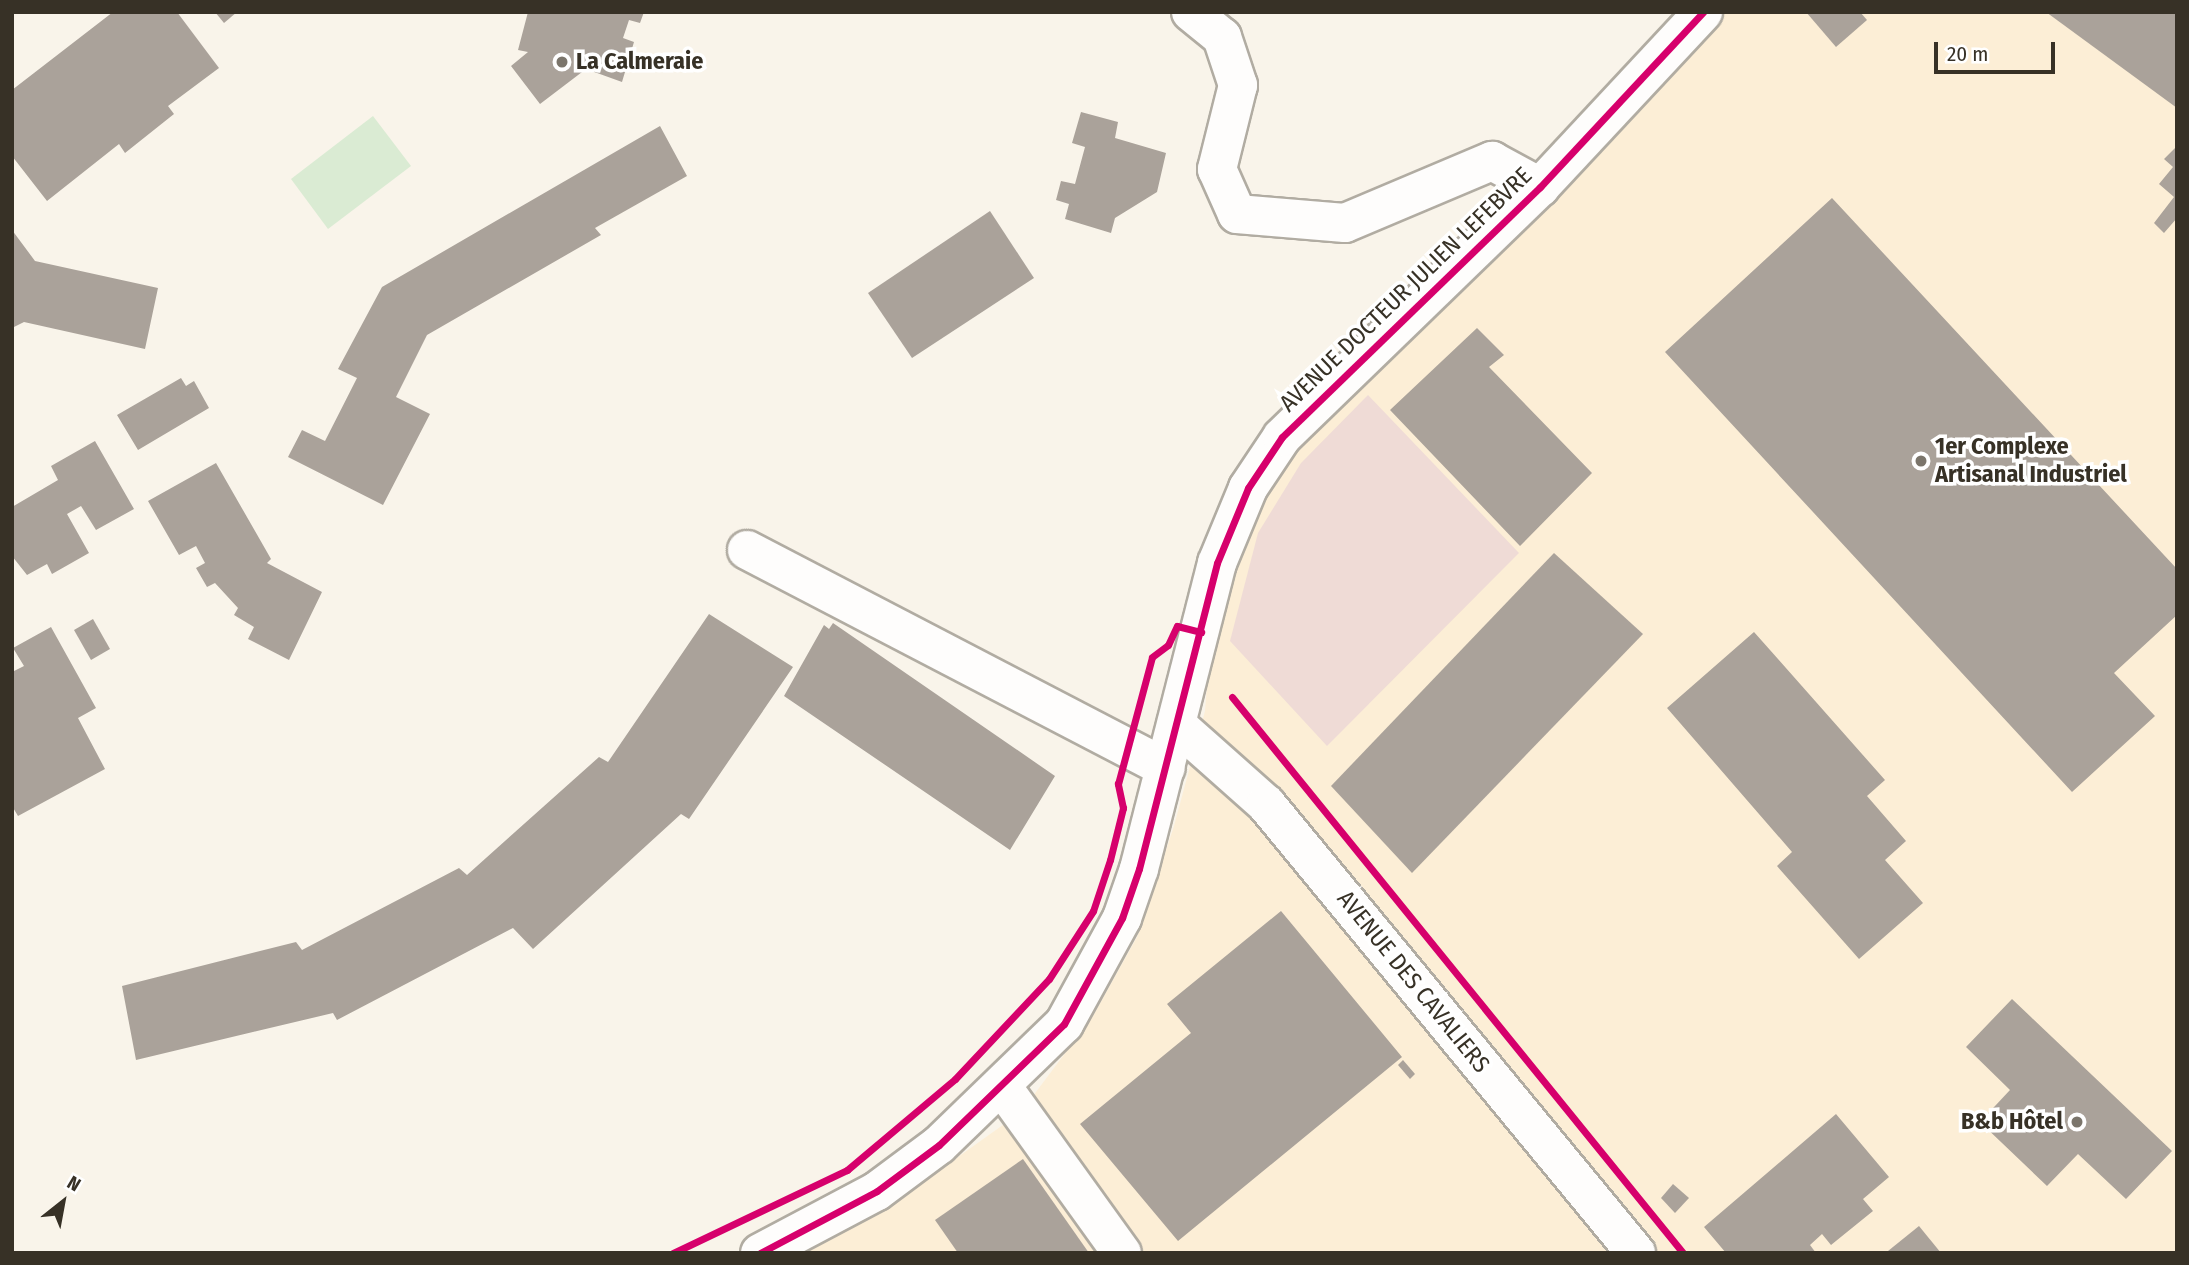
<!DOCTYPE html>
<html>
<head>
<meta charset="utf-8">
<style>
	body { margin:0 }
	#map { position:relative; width:2189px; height:1265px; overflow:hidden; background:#f9f4ea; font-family:"Fira Sans Condensed",sans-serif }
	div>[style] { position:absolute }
	.built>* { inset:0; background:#fceed6 }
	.green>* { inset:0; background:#efdbd6 }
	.water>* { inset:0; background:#daebd3 }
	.building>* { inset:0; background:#aaa29a }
	.roads { filter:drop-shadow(2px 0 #b1aca2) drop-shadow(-2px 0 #b1aca2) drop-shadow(0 2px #b1aca2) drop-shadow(0 -2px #b1aca2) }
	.minor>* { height:38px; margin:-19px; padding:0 19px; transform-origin:19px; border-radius:19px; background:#fefdfc }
	.cycleway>* { height:7px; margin:-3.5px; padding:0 3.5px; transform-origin:3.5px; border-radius:3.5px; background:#d6006c }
	.dots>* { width:19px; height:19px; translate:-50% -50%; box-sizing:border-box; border:4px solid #fff; border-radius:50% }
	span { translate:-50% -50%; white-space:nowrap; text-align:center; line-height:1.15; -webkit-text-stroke:7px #fff; paint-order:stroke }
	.poi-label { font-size:24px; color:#373126; font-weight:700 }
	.left { translate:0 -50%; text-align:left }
	.right { translate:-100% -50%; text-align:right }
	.street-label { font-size:24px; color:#373126 }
	.frame { position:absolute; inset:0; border:14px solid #373126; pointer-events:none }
	.north { position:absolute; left:28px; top:1167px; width:70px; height:70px; -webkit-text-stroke:5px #fff; paint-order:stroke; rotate:31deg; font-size:19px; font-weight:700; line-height:28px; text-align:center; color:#373126 }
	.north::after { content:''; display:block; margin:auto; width:24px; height:32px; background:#373126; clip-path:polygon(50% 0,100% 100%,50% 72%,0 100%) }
	.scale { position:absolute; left:1934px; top:42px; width:121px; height:32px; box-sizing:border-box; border:4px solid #373126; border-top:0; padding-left:9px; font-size:21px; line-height:24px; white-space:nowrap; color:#373126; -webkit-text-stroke:5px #fff; paint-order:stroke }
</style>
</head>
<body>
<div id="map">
	<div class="built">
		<i style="clip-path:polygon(1715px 12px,2177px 12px,2177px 1253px,800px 1253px,885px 1209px,1021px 1112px,1093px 1016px,1137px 937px,1174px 826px,1205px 711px,1212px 619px,1261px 445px,1550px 146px)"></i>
	</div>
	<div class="green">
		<i style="clip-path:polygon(1368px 395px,1519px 553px,1327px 746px,1230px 641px,1258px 533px,1301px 463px)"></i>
	</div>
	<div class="water">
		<i style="clip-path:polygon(373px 116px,411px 166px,328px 229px,291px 179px)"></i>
	</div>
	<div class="building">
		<i style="clip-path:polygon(113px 12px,177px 12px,219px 68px,168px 106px,174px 114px,125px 153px,119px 144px,47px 201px,12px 156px,12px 90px)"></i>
		<i style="clip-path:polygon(215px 12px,237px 12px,224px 23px)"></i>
		<i style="clip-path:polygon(528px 12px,644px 12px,640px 23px,629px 20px,623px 38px,634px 42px,622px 82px,586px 69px,540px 104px,511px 66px,528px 52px,518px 50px)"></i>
		<i style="clip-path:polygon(1806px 12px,1860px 12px,1867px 20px,1836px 47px)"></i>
		<i style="clip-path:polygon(2046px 12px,2177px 12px,2177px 108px)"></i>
		<i style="clip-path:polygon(1081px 112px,1118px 122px,1115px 138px,1166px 153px,1157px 192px,1115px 218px,1111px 233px,1065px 219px,1069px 204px,1056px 200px,1061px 181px,1075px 184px,1085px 147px,1072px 143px)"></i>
		<i style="clip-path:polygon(660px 126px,687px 176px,595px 228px,601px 235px,427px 335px,396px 397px,430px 414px,383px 505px,288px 457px,302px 430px,325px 441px,357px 378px,338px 369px,382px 287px)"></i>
		<i style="clip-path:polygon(2177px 146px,2177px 218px,2164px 233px,2154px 223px,2174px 197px,2159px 184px,2173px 167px,2164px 159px)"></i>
		<i style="clip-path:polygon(1832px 198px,2177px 569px,2177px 615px,2114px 673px,2155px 716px,2072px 792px,1665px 352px)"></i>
		<i style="clip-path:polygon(990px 211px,1034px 278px,912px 358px,868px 293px)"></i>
		<i style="clip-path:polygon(12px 230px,35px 261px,158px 288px,145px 349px,24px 322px,12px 328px)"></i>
		<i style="clip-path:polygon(1477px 328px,1504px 355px,1489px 367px,1592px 473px,1520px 546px,1390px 410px)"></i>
		<i style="clip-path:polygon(181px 378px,186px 386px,194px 381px,209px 408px,138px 450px,117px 415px)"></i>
		<i style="clip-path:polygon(95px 441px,134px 509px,96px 530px,81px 506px,67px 514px,89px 553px,52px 574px,47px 564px,27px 575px,12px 556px,12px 507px,58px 480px,51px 466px)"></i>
		<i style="clip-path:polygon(216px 463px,271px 559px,267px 563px,322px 592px,289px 660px,248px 639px,254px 627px,234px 615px,238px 608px,215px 583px,207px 587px,196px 568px,205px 563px,196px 546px,179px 555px,148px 501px)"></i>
		<i style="clip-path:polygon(1554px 553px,1643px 634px,1412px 873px,1331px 786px)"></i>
		<i style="clip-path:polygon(709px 614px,793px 667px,689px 819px,681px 814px,533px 949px,513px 928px,337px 1020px,333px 1013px,136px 1060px,122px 986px,296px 942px,302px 950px,459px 868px,467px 875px,599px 757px,608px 762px)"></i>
		<i style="clip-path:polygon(93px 619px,110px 649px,91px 660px,74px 630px)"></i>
		<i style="clip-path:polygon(833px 623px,1055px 776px,1010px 850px,784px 696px,824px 625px,829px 629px)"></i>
		<i style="clip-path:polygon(51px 627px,96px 708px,78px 718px,105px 769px,18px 816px,12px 806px,12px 672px,24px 666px,13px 648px)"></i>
		<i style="clip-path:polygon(1754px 632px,1885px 780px,1867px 796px,1906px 841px,1885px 860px,1923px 903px,1859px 959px,1777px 866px,1792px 852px,1667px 708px)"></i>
		<i style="clip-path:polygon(1281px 911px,1402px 1057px,1178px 1241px,1080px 1124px,1191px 1033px,1167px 1004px)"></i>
		<i style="clip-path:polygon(2012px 999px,2172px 1151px,2126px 1199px,2078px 1154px,2047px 1186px,1980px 1122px,2010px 1090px,1966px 1047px)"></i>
		<i style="clip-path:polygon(1403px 1060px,1415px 1074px,1410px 1079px,1398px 1065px)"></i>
		<i style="clip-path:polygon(1836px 1114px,1889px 1177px,1863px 1199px,1873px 1211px,1831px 1245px,1822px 1234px,1810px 1245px,1816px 1253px,1726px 1253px,1704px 1227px)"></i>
		<i style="clip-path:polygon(1023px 1159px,1089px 1253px,958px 1253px,935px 1220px)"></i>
		<i style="clip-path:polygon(1673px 1184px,1689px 1198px,1675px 1213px,1661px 1198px)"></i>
		<i style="clip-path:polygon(1919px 1226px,1941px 1253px,1889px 1253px,1888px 1251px)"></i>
	</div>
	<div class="roads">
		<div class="minor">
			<i style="left:1191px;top:12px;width:40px;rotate:39deg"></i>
			<i style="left:1222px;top:37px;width:51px;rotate:71.6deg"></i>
			<i style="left:1238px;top:85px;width:87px;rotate:104deg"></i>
			<i style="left:1217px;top:169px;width:49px;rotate:66deg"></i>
			<i style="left:1237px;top:214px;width:108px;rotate:4.8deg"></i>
			<i style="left:1345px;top:223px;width:160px;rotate:-22.9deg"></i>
			<i style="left:1492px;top:161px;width:55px;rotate:28.4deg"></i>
			<i style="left:747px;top:550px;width:472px;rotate:27.5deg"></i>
			<i style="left:1177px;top:725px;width:119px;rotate:41.6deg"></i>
			<i style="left:1266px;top:804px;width:582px;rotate:50.51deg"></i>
			<i style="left:1004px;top:1089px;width:202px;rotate:54.3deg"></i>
			<i style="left:760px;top:1253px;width:132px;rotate:-27.9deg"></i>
			<i style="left:877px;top:1191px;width:77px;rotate:-36.6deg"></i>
			<i style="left:939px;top:1145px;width:174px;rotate:-44.1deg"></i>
			<i style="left:1064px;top:1024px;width:121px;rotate:-61.3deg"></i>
			<i style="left:1122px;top:918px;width:52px;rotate:-70.9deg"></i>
			<i style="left:1139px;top:869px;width:316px;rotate:-75.7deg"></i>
			<i style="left:1217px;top:563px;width:81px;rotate:-67.5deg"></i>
			<i style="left:1248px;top:488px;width:61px;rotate:-56.3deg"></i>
			<i style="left:1282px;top:437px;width:359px;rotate:-44.1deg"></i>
			<i style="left:1540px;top:187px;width:239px;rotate:-47deg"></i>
		</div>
	</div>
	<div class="cycleway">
		<i style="left:1232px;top:697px;width:716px;rotate:50.95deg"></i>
		<i style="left:673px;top:1253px;width:193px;rotate:-25.5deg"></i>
		<i style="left:847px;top:1170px;width:141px;rotate:-40.1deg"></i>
		<i style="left:955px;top:1079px;width:137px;rotate:-46.8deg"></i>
		<i style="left:1049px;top:979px;width:81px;rotate:-57.1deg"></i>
		<i style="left:1093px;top:911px;width:54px;rotate:-71.6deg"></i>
		<i style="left:1110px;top:860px;width:54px;rotate:-76deg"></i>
		<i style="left:1123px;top:808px;width:25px;rotate:-102deg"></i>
		<i style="left:1118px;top:784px;width:131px;rotate:-75deg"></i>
		<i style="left:1152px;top:657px;width:20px;rotate:-37deg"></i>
		<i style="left:1168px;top:645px;width:21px;rotate:-65deg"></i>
		<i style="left:1177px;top:626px;width:25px;rotate:14deg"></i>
		<i style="left:760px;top:1253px;width:132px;rotate:-27.9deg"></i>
		<i style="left:877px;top:1191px;width:77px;rotate:-36.6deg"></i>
		<i style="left:939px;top:1145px;width:174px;rotate:-44.1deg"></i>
		<i style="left:1064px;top:1024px;width:121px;rotate:-61.3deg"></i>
		<i style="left:1122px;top:918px;width:52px;rotate:-70.9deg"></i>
		<i style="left:1139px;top:869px;width:316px;rotate:-75.7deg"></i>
		<i style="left:1217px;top:563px;width:81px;rotate:-67.5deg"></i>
		<i style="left:1248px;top:488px;width:61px;rotate:-56.3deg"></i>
		<i style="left:1282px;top:437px;width:359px;rotate:-44.1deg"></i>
		<i style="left:1540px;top:187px;width:239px;rotate:-47deg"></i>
	</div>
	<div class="dots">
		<i style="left:562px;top:62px;background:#7b756b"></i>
		<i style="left:1921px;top:461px;background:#7b756b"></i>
		<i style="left:2077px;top:1122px;background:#7b756b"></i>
	</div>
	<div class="poi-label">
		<span class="left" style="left:576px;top:62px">La Calmeraie</span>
		<span class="left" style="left:1935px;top:461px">1er Complexe<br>Artisanal Industriel</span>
		<span class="right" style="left:2063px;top:1122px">B&amp;b Hôtel</span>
	</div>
	<div class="street-label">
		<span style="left:1406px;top:290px;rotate:-44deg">AVENUE DOCTEUR JULIEN LEFEBVRE</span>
		<span style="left:1413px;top:982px;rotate:51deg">AVENUE DES CAVALIERS</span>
	</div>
	<div class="frame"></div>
	<div class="north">N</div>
	<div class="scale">20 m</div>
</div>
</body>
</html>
